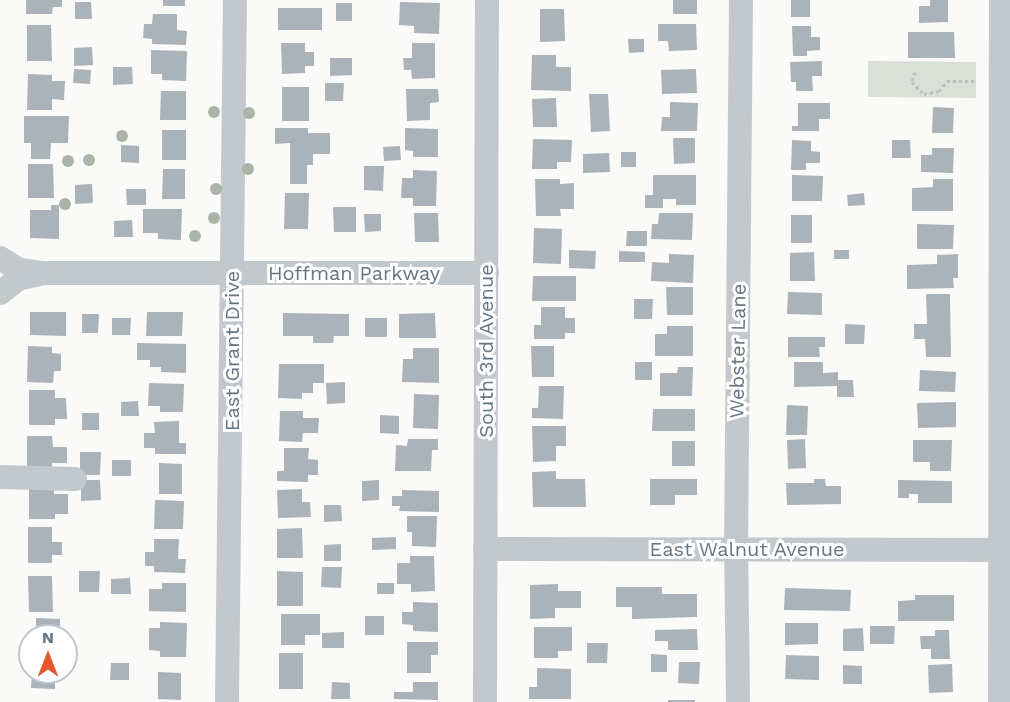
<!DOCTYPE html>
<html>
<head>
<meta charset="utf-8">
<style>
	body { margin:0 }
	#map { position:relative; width:1010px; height:702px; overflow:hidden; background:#fafaf8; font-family:"Work Sans",sans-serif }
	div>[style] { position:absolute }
	.green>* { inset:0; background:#dadfd7 }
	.building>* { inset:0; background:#aab3b9 }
	.path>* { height:3px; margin-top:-1.5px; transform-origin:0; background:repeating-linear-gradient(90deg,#bbbfc2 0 3px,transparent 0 6px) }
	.minor>* { height:24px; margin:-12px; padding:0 12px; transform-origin:12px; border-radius:12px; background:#c3c8cc }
	.trees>* { width:12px; height:12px; margin:-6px; border-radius:50%; background:#aab4a7 }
	span { translate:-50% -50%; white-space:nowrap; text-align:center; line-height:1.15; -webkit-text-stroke:6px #fff; paint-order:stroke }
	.street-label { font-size:20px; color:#657683 }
	.north { position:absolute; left:18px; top:624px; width:60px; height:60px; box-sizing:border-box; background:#fff; border:2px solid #c1c8cd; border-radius:50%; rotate:0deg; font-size:16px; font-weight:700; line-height:24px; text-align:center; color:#657683 }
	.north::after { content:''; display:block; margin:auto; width:21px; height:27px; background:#e4572e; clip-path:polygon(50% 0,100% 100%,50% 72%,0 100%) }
</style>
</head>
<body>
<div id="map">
	<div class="green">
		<i style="clip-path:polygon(868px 61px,976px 62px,976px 98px,868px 97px)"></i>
	</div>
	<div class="building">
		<i style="clip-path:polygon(26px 0,62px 0,62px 7px,53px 7px,52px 14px,26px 14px)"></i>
		<i style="clip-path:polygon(163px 0,185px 0,185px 6px,163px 6px)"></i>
		<i style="clip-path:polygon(673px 0,697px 0,697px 14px,673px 14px)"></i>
		<i style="clip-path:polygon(791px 0,810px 0,810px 17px,791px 17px)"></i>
		<i style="clip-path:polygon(930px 0,948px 0,948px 22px,919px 23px,919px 6px,930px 6px)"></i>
		<i style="clip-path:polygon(75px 2px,91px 2px,92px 19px,75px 19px)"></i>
		<i style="clip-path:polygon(400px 2px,440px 3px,439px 34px,414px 33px,414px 26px,399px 25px)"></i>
		<i style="clip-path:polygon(336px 3px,352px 3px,352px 21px,336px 21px)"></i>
		<i style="clip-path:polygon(278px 8px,322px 8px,322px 30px,278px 30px)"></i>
		<i style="clip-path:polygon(540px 9px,564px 9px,565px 41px,540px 42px)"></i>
		<i style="clip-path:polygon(153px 14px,177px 14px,177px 30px,187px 31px,186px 45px,152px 44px,152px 39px,143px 38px,144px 24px,152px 24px)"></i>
		<i style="clip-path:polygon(658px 24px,696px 24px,697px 50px,669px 51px,668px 41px,658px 41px)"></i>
		<i style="clip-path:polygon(27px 25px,51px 25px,52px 61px,27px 61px)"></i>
		<i style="clip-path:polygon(792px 26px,811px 26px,811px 37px,820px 37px,820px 50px,807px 51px,807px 56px,793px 56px)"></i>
		<i style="clip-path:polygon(908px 32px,954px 32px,955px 58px,908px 58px)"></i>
		<i style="clip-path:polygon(628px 39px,644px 39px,644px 52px,629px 53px)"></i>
		<i style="clip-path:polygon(281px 43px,305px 43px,305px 52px,314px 52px,314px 66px,305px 66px,305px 73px,282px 74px)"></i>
		<i style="clip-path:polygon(412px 43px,435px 43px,435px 78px,412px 79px,411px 70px,404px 70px,403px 58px,412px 58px)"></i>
		<i style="clip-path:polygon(92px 47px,93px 65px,74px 66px,74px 48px)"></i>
		<i style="clip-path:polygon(151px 50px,187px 51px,186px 81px,162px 80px,162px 74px,151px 74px)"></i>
		<i style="clip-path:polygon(532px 55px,556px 55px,556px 67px,571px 67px,571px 91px,531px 90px)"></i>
		<i style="clip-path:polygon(330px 58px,352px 58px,352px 75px,330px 76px)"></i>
		<i style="clip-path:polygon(822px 61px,822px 76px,812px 76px,813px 91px,796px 91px,796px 82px,791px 82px,790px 62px)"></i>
		<i style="clip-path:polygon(113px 67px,132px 67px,133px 84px,113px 85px)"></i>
		<i style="clip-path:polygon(74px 69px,91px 70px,90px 84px,73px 83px)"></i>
		<i style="clip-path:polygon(696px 69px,697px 93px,662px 94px,661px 70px)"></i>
		<i style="clip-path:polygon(28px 74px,52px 75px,52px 81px,65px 81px,64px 100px,52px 99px,52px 110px,27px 110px)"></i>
		<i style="clip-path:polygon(325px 83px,344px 83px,343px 101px,325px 101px)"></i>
		<i style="clip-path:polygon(282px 87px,309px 87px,309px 121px,282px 121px)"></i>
		<i style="clip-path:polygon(406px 89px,438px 89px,439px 102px,430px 103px,430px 120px,407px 121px)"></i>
		<i style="clip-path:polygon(161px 91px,186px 91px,186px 120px,160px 120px)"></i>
		<i style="clip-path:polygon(589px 94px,608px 94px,610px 131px,591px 132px)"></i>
		<i style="clip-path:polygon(556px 98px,557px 127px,533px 127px,532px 99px)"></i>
		<i style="clip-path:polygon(670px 102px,698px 103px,697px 131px,661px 131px,662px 117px,670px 117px)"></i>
		<i style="clip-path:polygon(798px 103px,830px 103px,830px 119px,819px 119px,819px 131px,792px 131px,792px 126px,798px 126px)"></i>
		<i style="clip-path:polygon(933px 107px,954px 108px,953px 133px,932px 133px)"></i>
		<i style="clip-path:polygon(24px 116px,69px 116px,68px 143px,51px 143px,50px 159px,31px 159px,31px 143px,24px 143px)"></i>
		<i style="clip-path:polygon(275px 128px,308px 128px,308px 133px,330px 133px,330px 154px,313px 154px,313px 165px,307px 165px,307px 184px,290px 184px,290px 143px,275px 144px)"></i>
		<i style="clip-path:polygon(405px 128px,438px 129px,438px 157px,413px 157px,413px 151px,405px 150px)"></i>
		<i style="clip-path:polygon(162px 130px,186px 130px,186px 160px,162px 160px)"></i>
		<i style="clip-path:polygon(673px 138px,695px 138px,695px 163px,674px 164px)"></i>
		<i style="clip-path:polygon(533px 139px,572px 140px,571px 162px,557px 162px,557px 169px,532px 169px)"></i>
		<i style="clip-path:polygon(792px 140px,811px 141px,811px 151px,820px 152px,820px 163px,806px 163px,806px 170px,791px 170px)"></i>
		<i style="clip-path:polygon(892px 140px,910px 140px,911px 158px,892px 158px)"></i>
		<i style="clip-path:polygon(121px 145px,139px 146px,139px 163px,121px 162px)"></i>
		<i style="clip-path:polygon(400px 146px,401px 160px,384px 161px,383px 147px)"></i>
		<i style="clip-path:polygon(932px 148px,954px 148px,953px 173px,921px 172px,921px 155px,932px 155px)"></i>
		<i style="clip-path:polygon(621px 152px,636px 152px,636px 167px,621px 167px)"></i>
		<i style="clip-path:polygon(609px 153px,610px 172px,583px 173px,583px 154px)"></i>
		<i style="clip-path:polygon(28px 164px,53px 164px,54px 198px,28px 198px)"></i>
		<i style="clip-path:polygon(364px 166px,384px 166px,383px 191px,364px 190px)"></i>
		<i style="clip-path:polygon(163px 169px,185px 169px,185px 199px,162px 199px)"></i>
		<i style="clip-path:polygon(413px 170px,437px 171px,436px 206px,413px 206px,413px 198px,401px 198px,402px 178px,413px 178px)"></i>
		<i style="clip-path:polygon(653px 175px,696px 175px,696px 205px,676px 205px,676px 199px,663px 199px,663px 208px,645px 208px,645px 195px,653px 195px)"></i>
		<i style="clip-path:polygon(792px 175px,823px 176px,822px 201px,792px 201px)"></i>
		<i style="clip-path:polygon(535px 179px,560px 179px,560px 184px,574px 183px,574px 209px,560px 209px,561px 216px,536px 216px)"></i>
		<i style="clip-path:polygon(933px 179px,953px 179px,953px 211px,912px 211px,912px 188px,933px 187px)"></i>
		<i style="clip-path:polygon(92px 184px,93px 203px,75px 204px,75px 185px)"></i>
		<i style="clip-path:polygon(126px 189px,146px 189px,146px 205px,127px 205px)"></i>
		<i style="clip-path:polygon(285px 193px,309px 193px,308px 229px,284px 229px)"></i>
		<i style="clip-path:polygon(864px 193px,865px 205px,848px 206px,847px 195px)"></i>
		<i style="clip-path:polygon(51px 205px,59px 205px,59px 239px,30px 238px,30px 210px,51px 210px)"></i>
		<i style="clip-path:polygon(333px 207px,356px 207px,356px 232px,334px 232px)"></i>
		<i style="clip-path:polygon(143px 209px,182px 209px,181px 240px,158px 239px,158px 233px,143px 233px)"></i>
		<i style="clip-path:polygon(414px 213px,438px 213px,439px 242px,415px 242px)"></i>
		<i style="clip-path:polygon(659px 213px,693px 213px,692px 240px,651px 239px,652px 224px,658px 224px)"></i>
		<i style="clip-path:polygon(364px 214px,381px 214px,381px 231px,365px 232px)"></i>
		<i style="clip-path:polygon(791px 215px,812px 215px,812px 243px,791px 243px)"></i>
		<i style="clip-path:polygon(132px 220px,133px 237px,114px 237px,114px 221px)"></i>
		<i style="clip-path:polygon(917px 224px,954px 225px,953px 249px,917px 249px)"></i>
		<i style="clip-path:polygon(534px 228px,562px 229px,561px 264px,533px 263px)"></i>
		<i style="clip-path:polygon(627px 231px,647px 231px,647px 246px,626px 246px)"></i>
		<i style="clip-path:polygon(569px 250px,596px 251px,595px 269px,569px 268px)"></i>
		<i style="clip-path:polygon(834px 250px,849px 250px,849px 259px,834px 259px)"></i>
		<i style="clip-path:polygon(619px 251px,645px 252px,645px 262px,619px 262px)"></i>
		<i style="clip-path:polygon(814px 252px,815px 281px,790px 281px,790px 253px)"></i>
		<i style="clip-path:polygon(669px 254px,694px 255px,693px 283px,651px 281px,652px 262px,669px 263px)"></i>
		<i style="clip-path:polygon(958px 254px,958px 278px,953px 278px,954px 288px,907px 289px,907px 265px,937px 264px,937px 255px)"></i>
		<i style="clip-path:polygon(533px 276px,576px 276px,576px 301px,532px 301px)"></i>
		<i style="clip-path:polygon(666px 287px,693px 287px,693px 315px,667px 315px)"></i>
		<i style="clip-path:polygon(788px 292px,822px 293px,822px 315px,787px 314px)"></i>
		<i style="clip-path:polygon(926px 294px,950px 294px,951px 357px,926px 357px,925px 339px,914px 339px,914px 324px,927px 324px)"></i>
		<i style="clip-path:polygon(634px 299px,653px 299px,652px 319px,634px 319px)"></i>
		<i style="clip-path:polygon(541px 307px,565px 307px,565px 318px,575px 318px,575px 333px,565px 333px,565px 339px,534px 339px,534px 325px,541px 325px)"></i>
		<i style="clip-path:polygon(30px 312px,66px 312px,66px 336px,30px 335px)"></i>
		<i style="clip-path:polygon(147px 312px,183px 312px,182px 336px,146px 336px)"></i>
		<i style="clip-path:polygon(283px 313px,349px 314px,349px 336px,334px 336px,333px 343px,313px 343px,313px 336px,283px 336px)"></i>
		<i style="clip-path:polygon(435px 313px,436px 338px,399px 338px,399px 314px)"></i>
		<i style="clip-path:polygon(82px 314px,99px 314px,98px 333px,82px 333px)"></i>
		<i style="clip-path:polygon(112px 318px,131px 318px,130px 335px,112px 335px)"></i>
		<i style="clip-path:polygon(365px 318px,387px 318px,387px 337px,365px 337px)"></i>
		<i style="clip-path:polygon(845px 324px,865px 325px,864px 344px,845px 344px)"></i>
		<i style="clip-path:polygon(667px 326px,693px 326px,693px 356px,655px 356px,655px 334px,667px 334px)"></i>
		<i style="clip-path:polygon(788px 337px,825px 337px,825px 347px,819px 347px,820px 357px,788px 357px)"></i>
		<i style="clip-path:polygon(137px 343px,186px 344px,186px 373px,161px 372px,161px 367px,150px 367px,150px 360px,137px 360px)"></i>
		<i style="clip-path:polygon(28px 346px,52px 347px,52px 353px,61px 354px,61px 371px,54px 371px,53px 383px,27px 382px)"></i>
		<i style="clip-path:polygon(531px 346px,554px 346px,554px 377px,532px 377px)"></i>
		<i style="clip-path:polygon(413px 348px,439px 348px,439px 383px,402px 382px,403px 359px,413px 359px)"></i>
		<i style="clip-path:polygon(635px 362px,652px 362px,652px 380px,635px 380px)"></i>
		<i style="clip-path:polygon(794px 362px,823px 362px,823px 373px,838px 372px,838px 380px,853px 380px,854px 397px,837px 397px,837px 386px,794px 387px)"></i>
		<i style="clip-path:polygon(279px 364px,324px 364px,324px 383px,313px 383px,313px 393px,302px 393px,302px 399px,278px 398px)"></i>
		<i style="clip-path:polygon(678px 367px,693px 367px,692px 396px,660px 396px,660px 373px,677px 373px)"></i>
		<i style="clip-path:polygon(920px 370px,956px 372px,955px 392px,919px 391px)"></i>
		<i style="clip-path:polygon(345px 382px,345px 403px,327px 404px,326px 383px)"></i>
		<i style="clip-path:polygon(149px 383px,184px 384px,183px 412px,160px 412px,160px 406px,148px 406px)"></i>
		<i style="clip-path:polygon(539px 386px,564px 386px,563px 419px,532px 418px,532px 408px,538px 408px)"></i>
		<i style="clip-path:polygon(29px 390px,55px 390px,55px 398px,66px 398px,67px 419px,55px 419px,55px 425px,29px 425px)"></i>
		<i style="clip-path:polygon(414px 394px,439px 395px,438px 429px,413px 428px)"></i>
		<i style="clip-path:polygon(138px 401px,139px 416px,121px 416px,121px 402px)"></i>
		<i style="clip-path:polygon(956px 402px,956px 427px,918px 428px,917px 403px)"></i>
		<i style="clip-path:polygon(787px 405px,808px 406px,807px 435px,786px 435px)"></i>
		<i style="clip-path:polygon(653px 409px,695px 409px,695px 431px,652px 431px)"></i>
		<i style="clip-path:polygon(280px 411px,303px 411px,303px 418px,319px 418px,318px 433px,303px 433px,302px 442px,279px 441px)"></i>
		<i style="clip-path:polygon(82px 413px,99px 413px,99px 430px,82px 430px)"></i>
		<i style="clip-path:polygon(380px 415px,399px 416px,399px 434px,380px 433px)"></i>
		<i style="clip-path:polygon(179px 421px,179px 443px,186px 443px,186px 454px,155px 454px,155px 448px,144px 448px,144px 433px,155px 433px,154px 422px)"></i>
		<i style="clip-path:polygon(532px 426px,566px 426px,566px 446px,556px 446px,556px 461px,533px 462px)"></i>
		<i style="clip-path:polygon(27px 436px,52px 436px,53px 447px,67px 447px,67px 463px,52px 463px,52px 470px,27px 470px)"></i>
		<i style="clip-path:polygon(408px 439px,438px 439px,438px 450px,432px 450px,431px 471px,395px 471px,396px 445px,407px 446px)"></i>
		<i style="clip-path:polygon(805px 439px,806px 468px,788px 469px,787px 440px)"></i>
		<i style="clip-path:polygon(913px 440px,952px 440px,951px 471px,930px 471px,930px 462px,913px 462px)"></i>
		<i style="clip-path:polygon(672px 441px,695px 441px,695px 466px,672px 466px)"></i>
		<i style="clip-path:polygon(284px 448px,309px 448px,308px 459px,318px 460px,318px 475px,308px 475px,308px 482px,277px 481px,277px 471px,284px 471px)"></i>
		<i style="clip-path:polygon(80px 452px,101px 452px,100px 475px,80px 475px)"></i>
		<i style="clip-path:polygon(112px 460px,131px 460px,131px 476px,112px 476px)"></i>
		<i style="clip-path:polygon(159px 463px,182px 464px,182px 494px,159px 494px)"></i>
		<i style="clip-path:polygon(556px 471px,556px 479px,585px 479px,586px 507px,533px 507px,532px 472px)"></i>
		<i style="clip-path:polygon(650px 479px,697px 479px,697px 495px,675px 495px,675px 505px,650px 505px)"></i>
		<i style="clip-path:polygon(814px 479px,825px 479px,826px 486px,841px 486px,841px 504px,787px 505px,786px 483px,814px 483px)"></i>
		<i style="clip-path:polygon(81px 480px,100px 480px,101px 500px,81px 501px)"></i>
		<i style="clip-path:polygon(379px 480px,379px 500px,362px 501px,362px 481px)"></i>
		<i style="clip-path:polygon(898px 480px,952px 481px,952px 503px,918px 503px,918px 494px,909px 494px,909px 498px,898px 498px)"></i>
		<i style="clip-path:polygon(29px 483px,54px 484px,54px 494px,68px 494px,68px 514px,55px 514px,55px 519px,29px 519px)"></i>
		<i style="clip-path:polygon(302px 489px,302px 502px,310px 502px,311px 517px,278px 518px,277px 490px)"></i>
		<i style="clip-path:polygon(402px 490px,439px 491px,439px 512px,399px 511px,400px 506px,392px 506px,392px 496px,402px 496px)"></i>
		<i style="clip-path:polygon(155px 500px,184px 501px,183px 529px,154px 529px)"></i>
		<i style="clip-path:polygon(324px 505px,341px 505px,342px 521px,324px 522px)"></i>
		<i style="clip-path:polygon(407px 516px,437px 516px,436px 547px,412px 546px,412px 532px,407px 532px)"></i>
		<i style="clip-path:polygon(28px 527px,52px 527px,52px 542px,62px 542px,62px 555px,52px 555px,52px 563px,28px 563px)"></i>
		<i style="clip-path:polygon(302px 528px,303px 558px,277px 558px,277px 529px)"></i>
		<i style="clip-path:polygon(396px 537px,396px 549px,372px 550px,372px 538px)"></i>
		<i style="clip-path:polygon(154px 539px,179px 539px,178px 559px,186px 559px,185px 573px,154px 572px,154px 566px,145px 566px,145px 552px,154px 552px)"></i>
		<i style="clip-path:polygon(341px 544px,341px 561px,324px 561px,324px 545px)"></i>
		<i style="clip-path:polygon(410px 556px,434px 556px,435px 591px,411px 592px,411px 584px,397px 584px,397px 563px,410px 563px)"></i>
		<i style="clip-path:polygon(322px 567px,342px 567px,341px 588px,321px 587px)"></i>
		<i style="clip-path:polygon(79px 571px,100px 571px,99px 592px,79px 592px)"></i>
		<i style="clip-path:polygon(277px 571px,303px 572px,303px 606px,277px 606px)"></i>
		<i style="clip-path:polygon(28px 576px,52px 576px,53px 612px,29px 612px)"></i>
		<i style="clip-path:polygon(130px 578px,131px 594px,111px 594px,111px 579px)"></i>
		<i style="clip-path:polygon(162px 583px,186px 583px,186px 612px,149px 611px,149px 589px,162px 589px)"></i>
		<i style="clip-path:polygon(377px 583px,394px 583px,394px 594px,377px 594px)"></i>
		<i style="clip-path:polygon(558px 584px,558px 591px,581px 591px,581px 608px,555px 608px,555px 618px,530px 619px,530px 585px)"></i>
		<i style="clip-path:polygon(616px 587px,662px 587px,662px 594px,697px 594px,697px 617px,632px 619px,632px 607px,616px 607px)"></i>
		<i style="clip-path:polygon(785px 588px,851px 590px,850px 611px,784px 610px)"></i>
		<i style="clip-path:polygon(915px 595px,954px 595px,954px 621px,898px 621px,898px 601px,915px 600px)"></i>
		<i style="clip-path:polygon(413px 602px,438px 603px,438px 632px,413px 631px,413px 625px,402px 624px,402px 612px,413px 612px)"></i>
		<i style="clip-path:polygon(281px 614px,320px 614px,320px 635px,305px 635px,305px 645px,281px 645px)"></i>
		<i style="clip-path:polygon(365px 616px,384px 616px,384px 635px,365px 635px)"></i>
		<i style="clip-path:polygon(36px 618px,60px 619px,60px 636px,36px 636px)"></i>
		<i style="clip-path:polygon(160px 622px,187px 623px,186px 657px,160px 657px,160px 651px,149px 650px,149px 628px,160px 628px)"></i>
		<i style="clip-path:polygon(785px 623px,818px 623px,818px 644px,785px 645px)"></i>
		<i style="clip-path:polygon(870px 626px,895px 626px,894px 644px,870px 644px)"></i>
		<i style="clip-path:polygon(534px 627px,572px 627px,572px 651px,558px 651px,558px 658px,534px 658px)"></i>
		<i style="clip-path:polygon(863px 628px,864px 651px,843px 651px,843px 629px)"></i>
		<i style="clip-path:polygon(697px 629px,698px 650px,668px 650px,668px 641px,655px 641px,655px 630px)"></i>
		<i style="clip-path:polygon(935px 630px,949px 630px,950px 659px,931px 659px,931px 649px,921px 649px,920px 636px,935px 636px)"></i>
		<i style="clip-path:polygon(344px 632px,344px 648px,322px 648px,322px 633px)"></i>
		<i style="clip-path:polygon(407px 642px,438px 642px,438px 655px,431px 655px,431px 673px,407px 673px)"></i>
		<i style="clip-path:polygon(587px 643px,608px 643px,607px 663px,587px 663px)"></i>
		<i style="clip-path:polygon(279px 653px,303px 653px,303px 689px,279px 689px)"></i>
		<i style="clip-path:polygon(651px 654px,667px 655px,667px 672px,651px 672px)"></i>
		<i style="clip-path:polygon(786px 655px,819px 656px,819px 680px,785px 679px)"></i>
		<i style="clip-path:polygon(66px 660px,69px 660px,69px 676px,55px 676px,55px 689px,31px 688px,32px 672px,66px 672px)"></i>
		<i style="clip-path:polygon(679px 662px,700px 662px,699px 684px,678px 683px)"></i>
		<i style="clip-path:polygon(111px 663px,129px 663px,129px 680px,110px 680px)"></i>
		<i style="clip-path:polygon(952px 664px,953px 692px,929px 693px,928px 665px)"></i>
		<i style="clip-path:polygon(843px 665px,862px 666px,862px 684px,843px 684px)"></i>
		<i style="clip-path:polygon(537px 668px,571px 669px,571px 699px,529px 699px,529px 687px,537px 687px)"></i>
		<i style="clip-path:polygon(158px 672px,181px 673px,181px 700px,158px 699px)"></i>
		<i style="clip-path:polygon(332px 682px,350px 683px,350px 699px,331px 699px)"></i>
		<i style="clip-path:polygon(413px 682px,438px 682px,438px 700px,394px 699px,394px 692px,413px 692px)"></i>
		<i style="clip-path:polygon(668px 700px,695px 700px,695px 702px,668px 702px)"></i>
	</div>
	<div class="path">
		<i style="left:915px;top:72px;width:10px;rotate:107deg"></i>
		<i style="left:912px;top:82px;width:17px;rotate:45deg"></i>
		<i style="left:924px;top:94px;width:15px;rotate:-11deg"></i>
		<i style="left:939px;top:91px;width:13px;rotate:-51deg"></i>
		<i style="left:947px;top:81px;width:30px"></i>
	</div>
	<div class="minor">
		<i style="left:0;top:258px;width:22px;rotate:32deg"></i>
		<i style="left:19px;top:270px;width:23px;rotate:7deg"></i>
		<i style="left:42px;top:273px;width:445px"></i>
		<i style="left:0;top:293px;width:23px;rotate:-38deg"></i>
		<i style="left:18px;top:279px;width:23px;rotate:-13deg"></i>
		<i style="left:0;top:477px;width:75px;rotate:1.5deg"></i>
		<i style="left:485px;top:549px;width:525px;rotate:0.11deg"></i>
		<i style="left:227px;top:702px;width:702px;rotate:-89.35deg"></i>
		<i style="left:485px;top:702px;width:702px;rotate:-89.84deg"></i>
		<i style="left:738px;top:702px;width:153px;rotate:-90.7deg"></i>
		<i style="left:736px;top:549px;width:549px;rotate:-89.48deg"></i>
		<i style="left:1000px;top:702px;width:702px;rotate:-89.92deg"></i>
	</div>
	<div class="trees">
		<i style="left:214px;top:112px"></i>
		<i style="left:249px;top:113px"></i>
		<i style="left:122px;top:136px"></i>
		<i style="left:89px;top:160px"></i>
		<i style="left:68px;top:161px"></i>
		<i style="left:248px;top:169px"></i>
		<i style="left:216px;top:189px"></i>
		<i style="left:65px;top:204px"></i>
		<i style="left:214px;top:218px"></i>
		<i style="left:195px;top:236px"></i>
	</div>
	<div class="street-label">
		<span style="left:354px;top:273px">Hoffman Parkway</span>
		<span style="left:232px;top:351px;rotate:-90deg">East Grant Drive</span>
		<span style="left:486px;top:351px;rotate:-90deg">South 3rd Avenue</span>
		<span style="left:738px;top:351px;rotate:-89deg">Webster Lane</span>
		<span style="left:747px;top:549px">East Walnut Avenue</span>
	</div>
	<div class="north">N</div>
</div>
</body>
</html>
